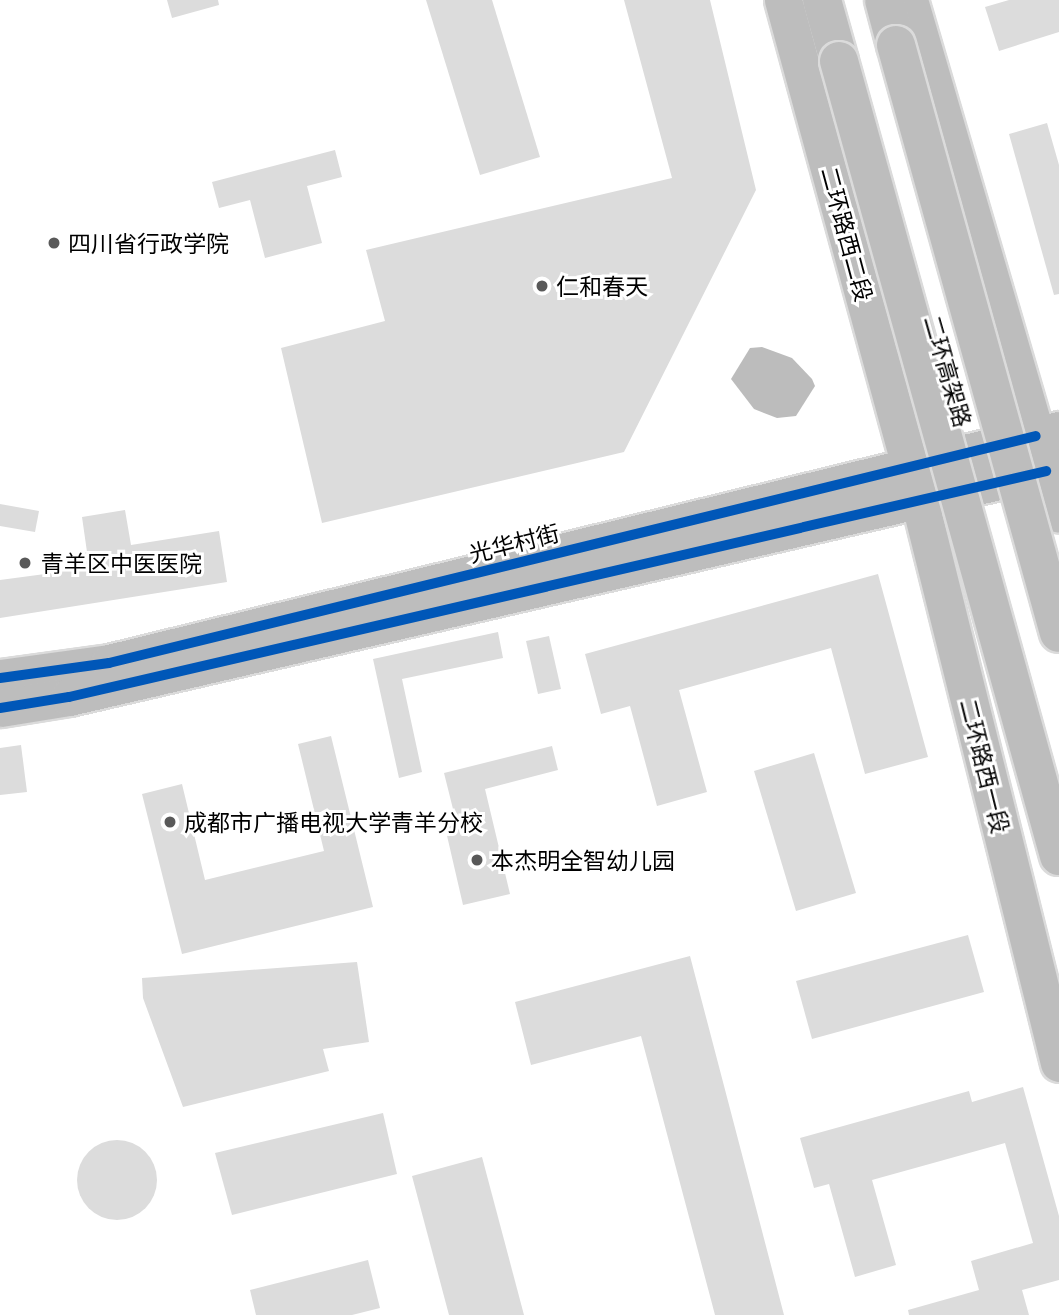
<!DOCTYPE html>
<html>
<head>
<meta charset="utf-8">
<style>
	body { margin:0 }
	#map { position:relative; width:1059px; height:1315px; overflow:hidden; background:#fff; font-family:"Golos Text","Noto Sans SC",sans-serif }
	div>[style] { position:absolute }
	.water>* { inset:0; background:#bcbcbc }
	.building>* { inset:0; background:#dcdcdc }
	.round { border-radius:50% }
	.roads { filter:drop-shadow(2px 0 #dbdbdb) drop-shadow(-2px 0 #dbdbdb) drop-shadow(0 2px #dbdbdb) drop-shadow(0 -2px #dbdbdb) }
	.major>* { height:37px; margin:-18.5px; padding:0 18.5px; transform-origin:18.5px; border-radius:18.5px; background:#bdbdbd }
	.highway>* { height:38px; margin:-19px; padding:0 19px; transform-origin:19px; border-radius:19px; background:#bdbdbd }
	.bridges { filter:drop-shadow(2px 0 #dbdbdb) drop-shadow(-2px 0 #dbdbdb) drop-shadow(0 2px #dbdbdb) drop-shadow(0 -2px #dbdbdb) }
	.highway-bridge>* { height:38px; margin:-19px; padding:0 19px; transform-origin:19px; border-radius:19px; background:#bdbdbd }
	.cycleway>* { height:10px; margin:-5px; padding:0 5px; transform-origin:5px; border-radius:5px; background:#0057b8 }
	.dots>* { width:19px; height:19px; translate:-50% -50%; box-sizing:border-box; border:4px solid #fff; border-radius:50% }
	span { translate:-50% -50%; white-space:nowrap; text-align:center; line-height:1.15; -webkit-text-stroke:6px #fff; paint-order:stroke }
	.street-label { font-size:23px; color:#000 }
	.poi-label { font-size:23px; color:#000 }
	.left { translate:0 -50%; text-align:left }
</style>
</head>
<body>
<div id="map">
	<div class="water">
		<i style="clip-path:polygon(762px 347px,792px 358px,812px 379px,815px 386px,796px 416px,777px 418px,754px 409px,731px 379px,750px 348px)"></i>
	</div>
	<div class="building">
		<i style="clip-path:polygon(167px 0,218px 0,219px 5px,172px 18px)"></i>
		<i style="clip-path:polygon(426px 0,492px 0,540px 157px,480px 175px)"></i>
		<i style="clip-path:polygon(624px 0,710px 0,756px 190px,624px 452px,322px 523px,281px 348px,385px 321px,366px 250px,672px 178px)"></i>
		<i style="clip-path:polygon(1009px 0,1059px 0,1059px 32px,999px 51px,985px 7px)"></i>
		<i style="clip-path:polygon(1047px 123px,1059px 165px,1059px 294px,1054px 295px,1009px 134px)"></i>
		<i style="clip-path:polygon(335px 150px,342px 177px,307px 186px,322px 243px,265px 258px,250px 200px,219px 208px,212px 182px)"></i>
		<i style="clip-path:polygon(0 504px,39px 511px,35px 532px,0 526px)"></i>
		<i style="clip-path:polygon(125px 510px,131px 545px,219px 531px,227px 582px,0 618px,0 580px,60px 572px,57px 557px,87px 552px,82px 517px)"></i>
		<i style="clip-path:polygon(878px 574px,928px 757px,865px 774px,831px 648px,679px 690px,707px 792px,657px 806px,630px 706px,601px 714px,585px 654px)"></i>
		<i style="clip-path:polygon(498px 632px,503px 658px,402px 679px,422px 772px,399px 778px,373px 659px)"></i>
		<i style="clip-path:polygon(549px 636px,561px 689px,538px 694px,526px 641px)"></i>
		<i style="clip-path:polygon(331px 736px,373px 907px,182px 954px,142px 794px,182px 784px,205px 880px,324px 851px,298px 744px)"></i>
		<i style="clip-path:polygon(21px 745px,27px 792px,0 795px,0 748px)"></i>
		<i style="clip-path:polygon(552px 746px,558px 770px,485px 789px,510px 894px,463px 905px,445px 827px,457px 825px,444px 773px)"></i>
		<i style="clip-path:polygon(814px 753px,856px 893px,796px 911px,754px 771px)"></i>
		<i style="clip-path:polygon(968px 935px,984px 992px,812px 1039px,796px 981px)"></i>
		<i style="clip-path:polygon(690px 956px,784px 1315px,715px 1315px,641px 1036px,531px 1065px,515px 1002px)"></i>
		<i style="clip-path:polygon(357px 962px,369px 1042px,323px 1049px,329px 1071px,183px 1107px,143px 998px,142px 978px)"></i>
		<i style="clip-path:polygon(1023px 1087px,1059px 1216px,1059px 1280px,1022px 1290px,1029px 1315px,909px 1315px,908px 1310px,979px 1290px,971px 1261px,1033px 1243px,1005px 1143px,872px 1180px,896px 1265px,855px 1277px,829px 1184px,814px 1188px,800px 1138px,969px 1091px,972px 1102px)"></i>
		<i style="clip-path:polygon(383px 1113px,397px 1174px,232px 1215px,215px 1153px)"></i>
		<i class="round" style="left:77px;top:1140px;width:80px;height:80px"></i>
		<i style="clip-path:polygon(482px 1157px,524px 1315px,449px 1315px,412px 1176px)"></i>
		<i style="clip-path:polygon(368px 1260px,380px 1308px,352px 1315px,256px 1315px,250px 1290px)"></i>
	</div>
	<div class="roads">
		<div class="major">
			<i style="left:783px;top:0;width:521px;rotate:74.76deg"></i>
			<i style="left:920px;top:503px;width:577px;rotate:76.06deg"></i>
			<i style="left:909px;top:0;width:535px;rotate:73.73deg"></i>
			<i style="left:0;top:678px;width:110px;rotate:-7.8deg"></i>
			<i style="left:109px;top:663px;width:978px;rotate:-13.78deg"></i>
			<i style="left:0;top:708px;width:70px;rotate:-9.1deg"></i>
			<i style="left:69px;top:697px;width:1016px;rotate:-13.08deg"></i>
		</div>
		<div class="highway">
			<i style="left:822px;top:0;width:63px;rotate:74.4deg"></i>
			<i style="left:884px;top:0;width:47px;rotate:75.1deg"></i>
		</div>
	</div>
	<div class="bridges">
		<div class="highway-bridge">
			<i style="left:896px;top:45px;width:610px;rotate:74.51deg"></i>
			<i style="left:839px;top:61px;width:825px;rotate:74.53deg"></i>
		</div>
	</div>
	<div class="cycleway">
		<i style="left:0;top:678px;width:110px;rotate:-7.8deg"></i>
		<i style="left:109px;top:663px;width:954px;rotate:-13.76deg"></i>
		<i style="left:0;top:708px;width:70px;rotate:-9.1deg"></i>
		<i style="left:69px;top:697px;width:1003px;rotate:-13.02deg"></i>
	</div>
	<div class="dots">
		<i style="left:54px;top:243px;background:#595959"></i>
		<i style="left:542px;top:286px;background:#595959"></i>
		<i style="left:25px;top:563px;background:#595959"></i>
		<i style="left:170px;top:822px;background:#595959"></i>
		<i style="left:477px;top:860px;background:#595959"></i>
	</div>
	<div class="street-label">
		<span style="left:847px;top:234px;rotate:75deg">二环路西二段</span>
		<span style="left:948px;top:371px;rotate:74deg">二环高架路</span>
		<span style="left:514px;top:543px;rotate:-14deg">光华村街</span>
		<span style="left:985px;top:766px;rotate:76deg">二环路西一段</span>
	</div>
	<div class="poi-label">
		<span class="left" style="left:68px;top:243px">四川省行政学院</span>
		<span class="left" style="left:556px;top:286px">仁和春天</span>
		<span class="left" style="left:41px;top:563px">青羊区中医医院</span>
		<span class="left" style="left:184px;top:822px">成都市广播电视大学青羊分校</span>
		<span class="left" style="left:491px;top:860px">本杰明全智幼儿园</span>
	</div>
</div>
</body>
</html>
